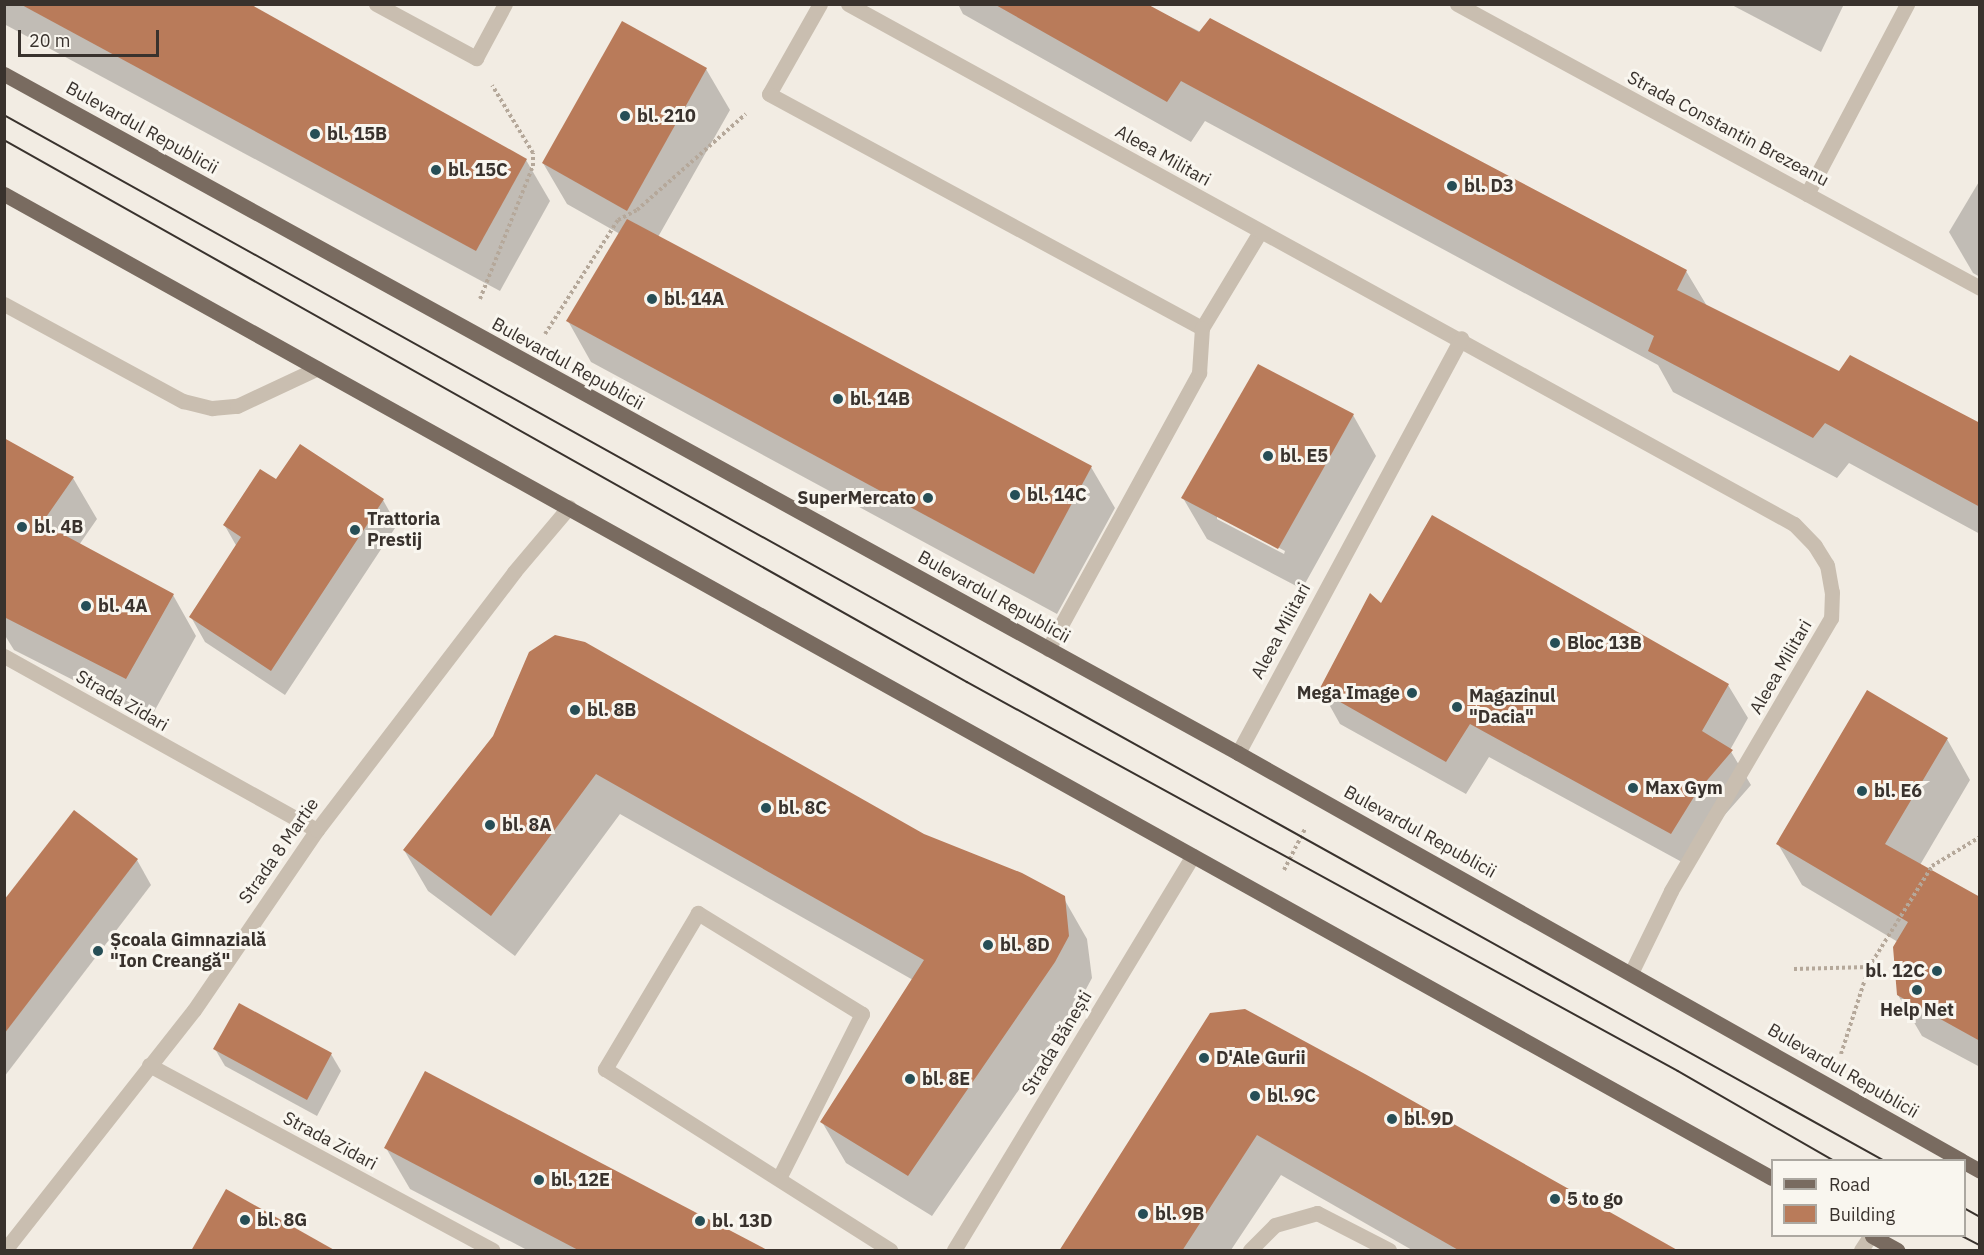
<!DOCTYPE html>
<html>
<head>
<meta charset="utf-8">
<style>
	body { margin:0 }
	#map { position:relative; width:1984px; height:1255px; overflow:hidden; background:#f2ece3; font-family:"IBM Plex Sans",sans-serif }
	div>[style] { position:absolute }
	.shadow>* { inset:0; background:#0003 }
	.building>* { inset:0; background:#b97b5a }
	.path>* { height:4px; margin-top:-2px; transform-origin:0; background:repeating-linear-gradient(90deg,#b5a89a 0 3px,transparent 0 6px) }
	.minor>* { height:15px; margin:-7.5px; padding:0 7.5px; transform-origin:7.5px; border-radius:7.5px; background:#c9beb0 }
	.major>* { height:15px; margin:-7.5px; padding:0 7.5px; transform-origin:7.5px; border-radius:7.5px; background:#796b60 }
	.tram>* { height:1.5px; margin:-0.75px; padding:0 0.75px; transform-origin:0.75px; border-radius:0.75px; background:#39322d }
	.dots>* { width:16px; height:16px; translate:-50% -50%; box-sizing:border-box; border:3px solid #f9f6ef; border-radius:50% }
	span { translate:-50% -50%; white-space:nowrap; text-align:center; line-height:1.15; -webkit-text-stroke:6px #f9f6ef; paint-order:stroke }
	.poi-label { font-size:18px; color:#39322d; font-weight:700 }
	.left { translate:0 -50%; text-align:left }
	.right { translate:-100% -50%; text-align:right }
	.street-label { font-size:18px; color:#39322d }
	.frame { position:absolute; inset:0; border:6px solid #39322d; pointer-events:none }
	.legend { position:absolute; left:1771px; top:1159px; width:195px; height:78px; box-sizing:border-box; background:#f9f6ef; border:2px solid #aca8a1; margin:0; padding:8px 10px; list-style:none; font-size:18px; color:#39322d }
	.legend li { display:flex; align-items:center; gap:12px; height:30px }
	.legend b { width:30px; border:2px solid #aca8a1 }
	.scale { position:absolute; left:18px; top:30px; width:141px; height:27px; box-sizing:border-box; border:3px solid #39322d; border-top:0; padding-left:8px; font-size:18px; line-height:21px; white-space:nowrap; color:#39322d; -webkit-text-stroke:4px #f9f6ef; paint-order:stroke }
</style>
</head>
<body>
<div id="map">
	<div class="shadow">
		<i style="clip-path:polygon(4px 4px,247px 4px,526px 160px,550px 201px,500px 291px,4px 24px)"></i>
		<i style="clip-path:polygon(958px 4px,1144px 4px,1686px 271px,1707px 306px,1840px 373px,1980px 425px,1980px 534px,1849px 463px,1837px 478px,1673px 392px,1658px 365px,1205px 121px,1191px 142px,963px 14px)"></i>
		<i style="clip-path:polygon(1730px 4px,1844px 4px,1821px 52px)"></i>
		<i style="clip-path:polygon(706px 69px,730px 110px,658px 237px,1091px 467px,1115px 508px,1057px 614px,591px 362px,568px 321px,620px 234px,567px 204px,543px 163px)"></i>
		<i style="clip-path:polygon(1980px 180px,1980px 277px,1973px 273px,1949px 232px)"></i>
		<i style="clip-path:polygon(evenodd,1353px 415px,1376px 456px,1302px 589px,1207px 539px,1183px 498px,1353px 415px,1217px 515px,1285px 551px,1284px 554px,1217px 519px,1217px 515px)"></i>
		<i style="clip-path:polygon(4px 440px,73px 478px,97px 519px,79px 545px,173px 595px,196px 636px,150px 719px,14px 650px,4px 634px)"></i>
		<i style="clip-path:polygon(277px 482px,383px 500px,397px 525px,285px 695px,205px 642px,191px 617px,237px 547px,225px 526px)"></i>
		<i style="clip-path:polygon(1382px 605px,1728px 685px,1748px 718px,1730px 750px,1751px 785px,1715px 826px,1691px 867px,1489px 757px,1466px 794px,1340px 724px,1321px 690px)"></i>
		<i style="clip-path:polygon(494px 737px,923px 836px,1063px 897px,1087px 939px,1092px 978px,1078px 1004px,932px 1216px,846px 1163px,822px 1122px,913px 980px,620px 814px,515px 956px,428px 891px,404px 850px)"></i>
		<i style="clip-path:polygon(1947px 739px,1970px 780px,1920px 865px,1980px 898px,1980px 1067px,1922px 1036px,1898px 995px,1898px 942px,1802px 885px,1778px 844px)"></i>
		<i style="clip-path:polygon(137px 860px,151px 885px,4px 1077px,4px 903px)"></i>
		<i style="clip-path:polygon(1211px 1014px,1675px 1250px,1412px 1250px,1281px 1175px,1231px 1250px,1061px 1250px)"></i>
		<i style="clip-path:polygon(215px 1049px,331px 1054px,341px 1071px,317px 1116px,225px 1066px)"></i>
		<i style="clip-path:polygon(386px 1148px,765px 1250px,527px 1250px,410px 1189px)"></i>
	</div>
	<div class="building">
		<i style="clip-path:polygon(20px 4px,250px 4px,527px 159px,476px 251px)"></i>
		<i style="clip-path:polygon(994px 4px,1147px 4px,1199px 32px,1210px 18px,1687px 270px,1677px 290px,1839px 371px,1850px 355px,1980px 423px,1980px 507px,1825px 423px,1813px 438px,1648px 351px,1654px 336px,1181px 81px,1167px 102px)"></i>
		<i style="clip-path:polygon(622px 21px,707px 68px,627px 211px,542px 163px)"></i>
		<i style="clip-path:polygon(627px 219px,1092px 466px,1034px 574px,566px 321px)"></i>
		<i style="clip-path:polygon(1258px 364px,1354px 414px,1278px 549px,1181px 498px)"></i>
		<i style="clip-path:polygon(4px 438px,74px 477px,42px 523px,174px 594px,126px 679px,4px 617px)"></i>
		<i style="clip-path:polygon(300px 444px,384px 499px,271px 671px,189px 617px,241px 537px,223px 525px,260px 469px,276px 479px)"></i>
		<i style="clip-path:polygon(1432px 515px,1729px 684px,1702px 731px,1733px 750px,1697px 792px,1671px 834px,1470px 724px,1446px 762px,1319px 690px,1370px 593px,1381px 603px)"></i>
		<i style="clip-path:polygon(555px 635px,585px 642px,924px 834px,1022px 873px,1065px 896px,1069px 936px,1055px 962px,908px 1176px,820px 1122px,924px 960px,596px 774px,491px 916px,403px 850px,493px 736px,529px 652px)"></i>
		<i style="clip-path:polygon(1867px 690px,1948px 738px,1885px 844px,1980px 897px,1980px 1041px,1897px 995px,1893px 947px,1908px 922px,1776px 844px)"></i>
		<i style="clip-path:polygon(74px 810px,138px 859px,4px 1034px,4px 900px)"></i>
		<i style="clip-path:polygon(239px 1003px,332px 1053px,307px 1100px,213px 1049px)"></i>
		<i style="clip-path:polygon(1245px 1009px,1365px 1074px,1679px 1251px,1460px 1251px,1257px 1135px,1182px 1251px,1059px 1251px,1210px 1013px)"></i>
		<i style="clip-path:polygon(425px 1071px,693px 1211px,769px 1251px,580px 1251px,384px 1148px)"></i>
		<i style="clip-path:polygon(226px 1189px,336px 1251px,191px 1251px)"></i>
	</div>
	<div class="path">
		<i style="left:480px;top:299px;width:143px;rotate:-68.3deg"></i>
		<i style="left:533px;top:166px;width:13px;rotate:-90deg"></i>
		<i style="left:533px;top:153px;width:79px;rotate:-121.1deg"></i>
		<i style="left:545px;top:334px;width:135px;rotate:-57.4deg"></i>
		<i style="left:618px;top:220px;width:21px;rotate:-28deg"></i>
		<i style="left:637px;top:210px;width:145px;rotate:-41.4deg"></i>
		<i style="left:1284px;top:870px;width:46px;rotate:-62.9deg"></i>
		<i style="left:1794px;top:969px;width:75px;rotate:-1.5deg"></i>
		<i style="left:1841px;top:1054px;width:91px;rotate:-72.2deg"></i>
		<i style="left:1869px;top:967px;width:119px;rotate:-58deg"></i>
		<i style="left:1932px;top:866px;width:56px;rotate:-31.1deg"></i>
	</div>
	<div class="minor">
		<i style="left:376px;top:4px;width:114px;rotate:28.4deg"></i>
		<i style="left:476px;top:58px;width:61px;rotate:-61.8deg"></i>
		<i style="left:820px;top:4px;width:103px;rotate:119.5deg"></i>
		<i style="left:769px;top:94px;width:492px;rotate:28.4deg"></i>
		<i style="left:1202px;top:328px;width:112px;rotate:-58.9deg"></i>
		<i style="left:848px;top:4px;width:1079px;rotate:28.8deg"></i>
		<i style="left:1794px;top:524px;width:30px;rotate:46deg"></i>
		<i style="left:1815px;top:546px;width:22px;rotate:58deg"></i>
		<i style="left:1827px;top:565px;width:27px;rotate:80deg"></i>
		<i style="left:1832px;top:592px;width:26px;rotate:92deg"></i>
		<i style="left:1831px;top:618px;width:316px;rotate:120.4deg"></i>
		<i style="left:1671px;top:891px;width:91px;rotate:116deg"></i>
		<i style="left:1457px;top:4px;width:595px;rotate:28.5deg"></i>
		<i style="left:1807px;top:194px;width:215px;rotate:-62.2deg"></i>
		<i style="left:4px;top:304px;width:204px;rotate:28.5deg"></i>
		<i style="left:183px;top:401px;width:30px;rotate:14deg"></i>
		<i style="left:212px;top:408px;width:25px;rotate:-5deg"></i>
		<i style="left:237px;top:406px;width:89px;rotate:-25.1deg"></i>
		<i style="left:1048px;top:649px;width:315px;rotate:-61.3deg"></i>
		<i style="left:1199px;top:373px;width:45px;rotate:-86.2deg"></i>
		<i style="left:4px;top:656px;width:358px;rotate:29.1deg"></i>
		<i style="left:1238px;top:753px;width:471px;rotate:-61.7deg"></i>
		<i style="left:149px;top:1065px;width:390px;rotate:28.3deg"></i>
		<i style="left:779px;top:1178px;width:184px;rotate:-63.2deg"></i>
		<i style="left:862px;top:1014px;width:193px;rotate:-148.4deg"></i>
		<i style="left:698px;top:913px;width:182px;rotate:120.8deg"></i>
		<i style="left:605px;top:1069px;width:338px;rotate:32.4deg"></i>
		<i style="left:5px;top:1250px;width:305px;rotate:-51.8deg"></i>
		<i style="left:194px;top:1010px;width:218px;rotate:-55.7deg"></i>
		<i style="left:317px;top:830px;width:325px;rotate:-52.6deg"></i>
		<i style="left:514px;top:572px;width:85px;rotate:-49.8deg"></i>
		<i style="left:954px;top:1250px;width:461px;rotate:-58.8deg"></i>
		<i style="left:1250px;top:1250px;width:35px;rotate:-45deg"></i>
		<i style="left:1275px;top:1225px;width:44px;rotate:-15.9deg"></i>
		<i style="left:1317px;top:1213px;width:81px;rotate:27.2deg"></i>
		<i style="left:1861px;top:1250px;width:17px;rotate:-57deg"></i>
	</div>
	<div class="major">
		<i style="left:4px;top:74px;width:1408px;rotate:28.82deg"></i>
		<i style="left:1238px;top:753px;width:830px;rotate:29.38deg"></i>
		<i style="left:4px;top:194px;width:2023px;rotate:29.1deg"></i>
		<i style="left:1964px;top:1162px;width:18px;rotate:29deg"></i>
		<i style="left:1872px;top:1236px;width:29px;rotate:29deg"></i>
	</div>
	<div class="tram">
		<i style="left:4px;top:115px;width:2150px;rotate:29.08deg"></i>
		<i style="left:4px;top:140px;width:1105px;rotate:29.37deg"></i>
		<i style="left:967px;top:682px;width:810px;rotate:28.68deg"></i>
		<i style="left:1678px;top:1071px;width:179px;rotate:29.9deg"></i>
		<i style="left:1964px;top:1208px;width:18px;rotate:29deg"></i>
		<i style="left:1962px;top:1236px;width:20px;rotate:27deg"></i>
	</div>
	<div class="dots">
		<i style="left:625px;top:116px;background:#264e56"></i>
		<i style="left:315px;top:134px;background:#264e56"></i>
		<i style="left:436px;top:170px;background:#264e56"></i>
		<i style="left:1452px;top:186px;background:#264e56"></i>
		<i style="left:652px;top:299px;background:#264e56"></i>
		<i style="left:838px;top:399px;background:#264e56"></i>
		<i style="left:1268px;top:456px;background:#264e56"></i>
		<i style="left:1015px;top:495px;background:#264e56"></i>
		<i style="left:928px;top:498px;background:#264e56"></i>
		<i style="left:22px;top:527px;background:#264e56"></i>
		<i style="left:355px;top:530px;background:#264e56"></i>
		<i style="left:86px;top:606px;background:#264e56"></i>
		<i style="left:1555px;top:643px;background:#264e56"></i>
		<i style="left:1412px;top:693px;background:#264e56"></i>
		<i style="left:1457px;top:707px;background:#264e56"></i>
		<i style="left:575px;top:710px;background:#264e56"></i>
		<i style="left:1633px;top:788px;background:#264e56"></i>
		<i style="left:1862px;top:791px;background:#264e56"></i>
		<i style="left:766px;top:808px;background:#264e56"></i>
		<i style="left:490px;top:825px;background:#264e56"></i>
		<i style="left:988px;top:945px;background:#264e56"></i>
		<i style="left:98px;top:951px;background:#264e56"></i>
		<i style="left:1937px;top:971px;background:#264e56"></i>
		<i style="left:1917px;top:990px;background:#264e56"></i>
		<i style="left:1204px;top:1058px;background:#264e56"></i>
		<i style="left:910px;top:1079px;background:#264e56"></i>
		<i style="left:1255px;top:1096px;background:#264e56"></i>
		<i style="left:1392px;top:1119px;background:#264e56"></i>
		<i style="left:539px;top:1180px;background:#264e56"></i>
		<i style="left:1555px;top:1199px;background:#264e56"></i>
		<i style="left:1143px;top:1214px;background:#264e56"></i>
		<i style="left:245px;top:1220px;background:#264e56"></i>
		<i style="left:700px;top:1221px;background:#264e56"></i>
	</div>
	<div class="poi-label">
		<span class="left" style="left:637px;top:116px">bl. 210</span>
		<span class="left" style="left:327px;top:134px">bl. 15B</span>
		<span class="left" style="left:448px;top:170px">bl. 15C</span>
		<span class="left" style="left:1464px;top:186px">bl. D3</span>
		<span class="left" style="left:664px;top:299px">bl. 14A</span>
		<span class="left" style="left:850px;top:399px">bl. 14B</span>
		<span class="left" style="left:1280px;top:456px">bl. E5</span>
		<span class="left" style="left:1027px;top:495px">bl. 14C</span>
		<span class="right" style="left:916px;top:498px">SuperMercato</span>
		<span class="left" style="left:367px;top:530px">Trattoria<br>Prestij</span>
		<span class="left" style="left:34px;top:527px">bl. 4B</span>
		<span class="left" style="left:98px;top:606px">bl. 4A</span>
		<span class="left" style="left:1567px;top:643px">Bloc 13B</span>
		<span class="right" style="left:1400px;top:693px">Mega Image</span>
		<span class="left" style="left:1469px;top:707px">Magazinul<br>"Dacia"</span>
		<span class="left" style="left:587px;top:710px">bl. 8B</span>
		<span class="left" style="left:1645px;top:788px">Max Gym</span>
		<span class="left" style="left:1874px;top:791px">bl. E6</span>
		<span class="left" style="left:778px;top:808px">bl. 8C</span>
		<span class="left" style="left:502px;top:825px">bl. 8A</span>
		<span class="left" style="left:110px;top:951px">Școala Gimnazială<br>"Ion Creangă"</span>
		<span class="left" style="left:1000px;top:945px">bl. 8D</span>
		<span class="right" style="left:1925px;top:971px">bl. 12C</span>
		<span style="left:1917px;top:1010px">Help Net</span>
		<span class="left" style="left:1216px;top:1058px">D'Ale Gurii</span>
		<span class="left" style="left:922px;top:1079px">bl. 8E</span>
		<span class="left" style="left:1267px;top:1096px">bl. 9C</span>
		<span class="left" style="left:1404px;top:1119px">bl. 9D</span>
		<span class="left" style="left:551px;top:1180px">bl. 12E</span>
		<span class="left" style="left:1567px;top:1199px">5 to go</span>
		<span class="left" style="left:1155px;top:1214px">bl. 9B</span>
		<span class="left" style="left:257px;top:1220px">bl. 8G</span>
		<span class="left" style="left:712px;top:1221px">bl. 13D</span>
	</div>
	<div class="street-label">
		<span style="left:142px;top:128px;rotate:29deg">Bulevardul Republicii</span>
		<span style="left:1728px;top:129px;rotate:28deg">Strada Constantin Brezeanu</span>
		<span style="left:1163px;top:156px;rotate:29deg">Aleea Militari</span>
		<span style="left:568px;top:364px;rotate:29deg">Bulevardul Republicii</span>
		<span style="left:994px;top:597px;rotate:29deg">Bulevardul Republicii</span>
		<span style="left:1281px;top:631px;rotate:-62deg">Aleea Militari</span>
		<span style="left:1781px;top:667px;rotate:-60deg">Aleea Militari</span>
		<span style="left:122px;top:701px;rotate:30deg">Strada Zidari</span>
		<span style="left:1420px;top:832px;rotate:29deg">Bulevardul Republicii</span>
		<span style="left:279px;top:851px;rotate:-55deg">Strada 8 Martie</span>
		<span style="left:1057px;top:1043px;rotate:-59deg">Strada Bănești</span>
		<span style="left:1843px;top:1071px;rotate:30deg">Bulevardul Republicii</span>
		<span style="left:330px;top:1141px;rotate:28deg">Strada Zidari</span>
	</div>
	<div class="frame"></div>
	<ul class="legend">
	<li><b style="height:8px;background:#796b60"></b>Road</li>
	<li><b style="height:16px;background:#b97b5a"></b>Building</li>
	</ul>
	<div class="scale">20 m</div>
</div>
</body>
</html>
